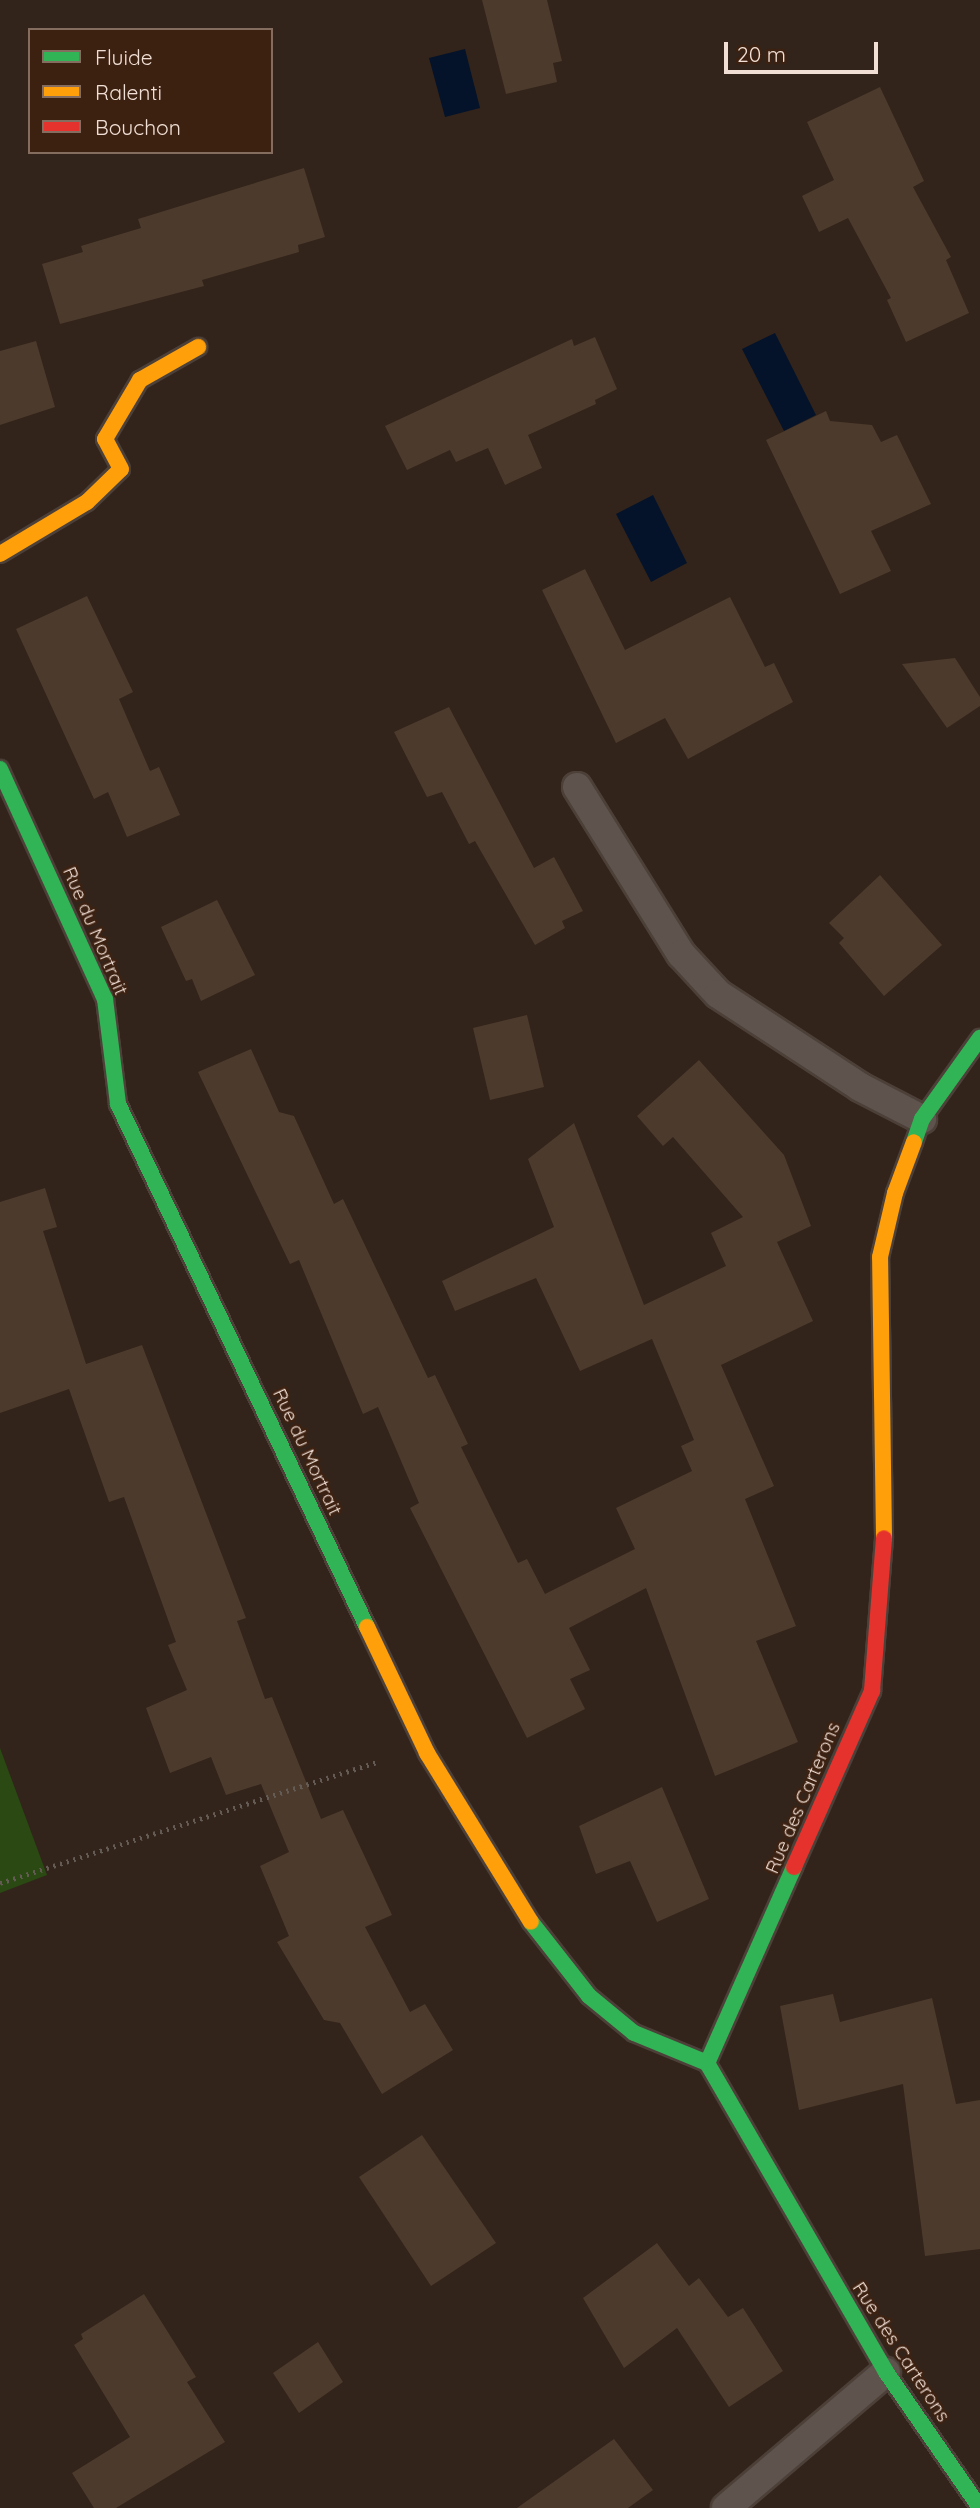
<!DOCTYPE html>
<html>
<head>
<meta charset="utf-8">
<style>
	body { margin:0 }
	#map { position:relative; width:980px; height:2508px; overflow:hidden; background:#32241b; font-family:Quicksand,sans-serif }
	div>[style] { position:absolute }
	.green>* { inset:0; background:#2a4913 }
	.water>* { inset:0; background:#04132a }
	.building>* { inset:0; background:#4c3a2c }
	.path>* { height:4.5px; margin-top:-2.25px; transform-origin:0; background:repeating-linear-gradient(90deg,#655b55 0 2px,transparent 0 7px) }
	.roads { filter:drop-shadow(2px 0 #4c4039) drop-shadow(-2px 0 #4c4039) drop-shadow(0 2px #4c4039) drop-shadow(0 -2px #4c4039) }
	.lane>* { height:28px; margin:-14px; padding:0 14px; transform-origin:14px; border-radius:14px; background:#5e544d }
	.fast>* { height:16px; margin:-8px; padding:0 8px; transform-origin:8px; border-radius:8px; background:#30b455 }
	.slow>* { height:16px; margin:-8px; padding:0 8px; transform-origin:8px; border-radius:8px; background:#ff9f0a }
	.jam>* { height:16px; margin:-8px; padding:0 8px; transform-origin:8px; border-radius:8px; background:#e5322d }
	span { translate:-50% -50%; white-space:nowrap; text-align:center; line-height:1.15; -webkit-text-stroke:5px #3c2111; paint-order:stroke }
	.street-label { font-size:19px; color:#f1dfd5 }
	.legend { position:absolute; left:28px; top:28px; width:245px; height:126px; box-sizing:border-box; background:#3c2111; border:2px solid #846d5f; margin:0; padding:9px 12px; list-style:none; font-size:21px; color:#f1dfd5 }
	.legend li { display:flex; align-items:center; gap:14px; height:35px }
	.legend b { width:35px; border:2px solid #846d5f }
	.scale { position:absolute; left:724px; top:42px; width:154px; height:32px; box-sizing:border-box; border:4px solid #f1dfd5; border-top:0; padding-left:9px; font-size:21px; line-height:24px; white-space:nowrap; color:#f1dfd5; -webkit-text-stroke:5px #3c2111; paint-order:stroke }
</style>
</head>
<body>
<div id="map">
	<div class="green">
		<i style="clip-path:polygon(0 1748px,47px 1875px,0 1893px)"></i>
	</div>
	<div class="water">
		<i style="clip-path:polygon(465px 49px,480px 108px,445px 117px,429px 58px)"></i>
		<i style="clip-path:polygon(775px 333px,816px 415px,784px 431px,742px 349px)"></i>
		<i style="clip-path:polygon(653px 495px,687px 563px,651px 582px,616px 514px)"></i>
	</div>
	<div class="building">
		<i style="clip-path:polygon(482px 0,547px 0,562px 61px,553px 63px,557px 82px,506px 94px)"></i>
		<i style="clip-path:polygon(880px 87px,924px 181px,913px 187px,951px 257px,946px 260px,969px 313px,906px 342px,887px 300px,891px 298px,848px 218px,819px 232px,802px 196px,834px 180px,807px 122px)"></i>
		<i style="clip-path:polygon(304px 168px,325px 237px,298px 245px,299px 252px,202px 280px,204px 286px,60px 324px,42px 264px,83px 252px,81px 246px,141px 228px,138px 219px)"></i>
		<i style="clip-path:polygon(595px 337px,617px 389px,595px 400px,596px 404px,528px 435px,542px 468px,505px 485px,488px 448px,456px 462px,450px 450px,407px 470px,385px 426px,572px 339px,574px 346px)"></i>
		<i style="clip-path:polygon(36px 341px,55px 407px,0 425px,0 351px)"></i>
		<i style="clip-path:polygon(826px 411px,830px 421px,872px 425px,881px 442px,897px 435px,931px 504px,871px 531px,891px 571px,840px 594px,766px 440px)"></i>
		<i style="clip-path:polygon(585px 569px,625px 650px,730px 597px,765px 667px,774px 663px,793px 702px,688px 759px,665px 718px,616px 743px,542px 590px)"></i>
		<i style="clip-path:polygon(87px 596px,133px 692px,119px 699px,150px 771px,159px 767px,180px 815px,127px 837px,108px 792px,94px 799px,16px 629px)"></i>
		<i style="clip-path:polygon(955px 658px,980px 697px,980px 706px,947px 728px,902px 664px)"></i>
		<i style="clip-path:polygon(449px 707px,534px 868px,554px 857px,583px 911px,562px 921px,565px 928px,535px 945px,475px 841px,469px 844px,442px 792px,427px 797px,394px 732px)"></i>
		<i style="clip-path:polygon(880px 875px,942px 945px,884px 996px,839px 943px,844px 938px,829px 923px)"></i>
		<i style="clip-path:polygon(217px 900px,255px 975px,201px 1001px,192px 979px,186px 981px,161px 927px)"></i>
		<i style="clip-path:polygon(527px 1015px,544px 1087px,490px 1100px,473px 1028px)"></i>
		<i style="clip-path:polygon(251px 1049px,279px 1112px,294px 1116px,334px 1204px,343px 1199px,428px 1378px,435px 1375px,468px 1444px,461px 1447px,518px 1563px,527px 1559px,545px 1594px,635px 1549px,616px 1508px,692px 1471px,681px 1446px,694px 1440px,652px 1339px,580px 1371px,536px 1278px,455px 1311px,442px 1281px,554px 1227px,528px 1159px,574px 1123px,644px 1305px,726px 1266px,711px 1233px,743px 1217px,673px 1137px,663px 1146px,637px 1116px,699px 1060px,784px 1155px,811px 1226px,777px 1242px,813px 1321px,721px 1365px,774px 1486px,745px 1499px,796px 1626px,756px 1641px,798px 1742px,715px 1776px,646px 1588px,569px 1628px,590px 1670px,570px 1679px,585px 1709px,527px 1738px,410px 1508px,419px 1503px,378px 1407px,363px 1414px,299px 1260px,290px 1264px,198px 1072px)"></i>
		<i style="clip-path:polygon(45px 1188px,57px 1227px,43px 1231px,86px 1364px,142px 1345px,246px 1618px,237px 1621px,265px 1699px,272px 1697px,321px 1819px,343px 1810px,392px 1915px,365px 1927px,410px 2012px,425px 2004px,453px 2050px,382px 2094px,340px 2023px,324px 2020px,277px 1942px,289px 1936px,260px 1866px,289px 1852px,261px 1784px,226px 1795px,211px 1757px,170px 1773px,146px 1708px,187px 1690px,168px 1645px,176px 1642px,124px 1497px,109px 1502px,69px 1389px,0 1413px,0 1202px)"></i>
		<i style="clip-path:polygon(662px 1787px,709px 1899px,657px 1922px,630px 1861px,596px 1874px,579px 1826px)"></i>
		<i style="clip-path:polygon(833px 1994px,840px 2022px,932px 1998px,956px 2104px,980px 2100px,980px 2249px,925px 2256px,903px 2084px,799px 2110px,780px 2006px)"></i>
		<i style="clip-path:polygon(422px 2135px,496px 2243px,431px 2286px,359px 2177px)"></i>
		<i style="clip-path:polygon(657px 2243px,689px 2286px,699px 2278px,728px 2317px,743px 2308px,783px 2371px,729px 2407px,677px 2328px,624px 2368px,583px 2298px)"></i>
		<i style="clip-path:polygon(144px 2294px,196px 2377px,187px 2382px,225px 2442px,116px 2508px,94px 2508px,72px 2473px,130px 2437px,74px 2345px,83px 2339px,81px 2334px)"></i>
		<i style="clip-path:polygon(318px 2342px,343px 2382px,299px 2413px,273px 2373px)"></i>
		<i style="clip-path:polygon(614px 2439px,653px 2490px,628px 2508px,517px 2508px)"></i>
	</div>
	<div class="path">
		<i style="left:0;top:1883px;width:398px;rotate:-17.8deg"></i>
	</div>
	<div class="roads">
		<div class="lane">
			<i style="left:577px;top:787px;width:197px;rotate:58.1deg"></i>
			<i style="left:681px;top:954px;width:54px;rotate:47.2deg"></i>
			<i style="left:718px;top:994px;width:170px;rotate:33.2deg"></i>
			<i style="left:860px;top:1087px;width:70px;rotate:27.3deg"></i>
			<i style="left:726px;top:2508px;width:210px;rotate:-40.4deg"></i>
		</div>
		<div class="fast">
			<i style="left:0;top:769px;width:253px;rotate:65.5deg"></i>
			<i style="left:105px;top:999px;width:106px;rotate:82.9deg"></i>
			<i style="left:118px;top:1104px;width:579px;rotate:64.54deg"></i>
			<i style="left:914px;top:1142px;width:24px;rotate:-71deg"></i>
			<i style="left:922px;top:1119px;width:100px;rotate:-54.4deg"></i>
			<i style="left:794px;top:1867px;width:214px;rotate:113.9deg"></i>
			<i style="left:707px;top:2063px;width:357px;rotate:59.9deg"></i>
			<i style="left:886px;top:2372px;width:165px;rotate:55.3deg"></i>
			<i style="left:531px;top:1922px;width:94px;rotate:51.9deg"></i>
			<i style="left:589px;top:1996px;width:58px;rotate:39.4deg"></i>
			<i style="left:634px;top:2033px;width:79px;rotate:22.3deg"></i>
		</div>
		<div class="slow">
			<i style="left:0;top:554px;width:101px;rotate:-30.9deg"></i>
			<i style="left:87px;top:502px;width:47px;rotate:-44.1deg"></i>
			<i style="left:121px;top:469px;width:34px;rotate:-118deg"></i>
			<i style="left:105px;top:439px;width:69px;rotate:-59.3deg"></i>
			<i style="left:140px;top:380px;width:67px;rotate:-29.6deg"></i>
			<i style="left:884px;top:1538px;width:281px;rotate:-90.8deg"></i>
			<i style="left:880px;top:1257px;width:66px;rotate:-76.8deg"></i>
			<i style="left:895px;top:1193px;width:54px;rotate:-69.6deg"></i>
			<i style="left:367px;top:1627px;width:140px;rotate:64.5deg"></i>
			<i style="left:427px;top:1753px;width:198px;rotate:58.4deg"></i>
		</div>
		<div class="jam">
			<i style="left:794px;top:1867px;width:193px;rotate:-66.1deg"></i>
			<i style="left:872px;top:1691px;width:153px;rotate:-85.5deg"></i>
		</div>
	</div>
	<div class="street-label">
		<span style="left:95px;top:931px;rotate:67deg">Rue du Mortrait</span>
		<span style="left:307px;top:1452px;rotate:65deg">Rue du Mortrait</span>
		<span style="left:803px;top:1798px;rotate:-67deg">Rue des Carterons</span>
		<span style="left:901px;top:2352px;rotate:57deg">Rue des Carterons</span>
	</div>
	<ul class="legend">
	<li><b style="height:9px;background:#30b455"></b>Fluide</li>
	<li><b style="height:9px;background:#ff9f0a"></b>Ralenti</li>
	<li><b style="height:9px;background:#e5322d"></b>Bouchon</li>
	</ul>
	<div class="scale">20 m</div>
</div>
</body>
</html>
